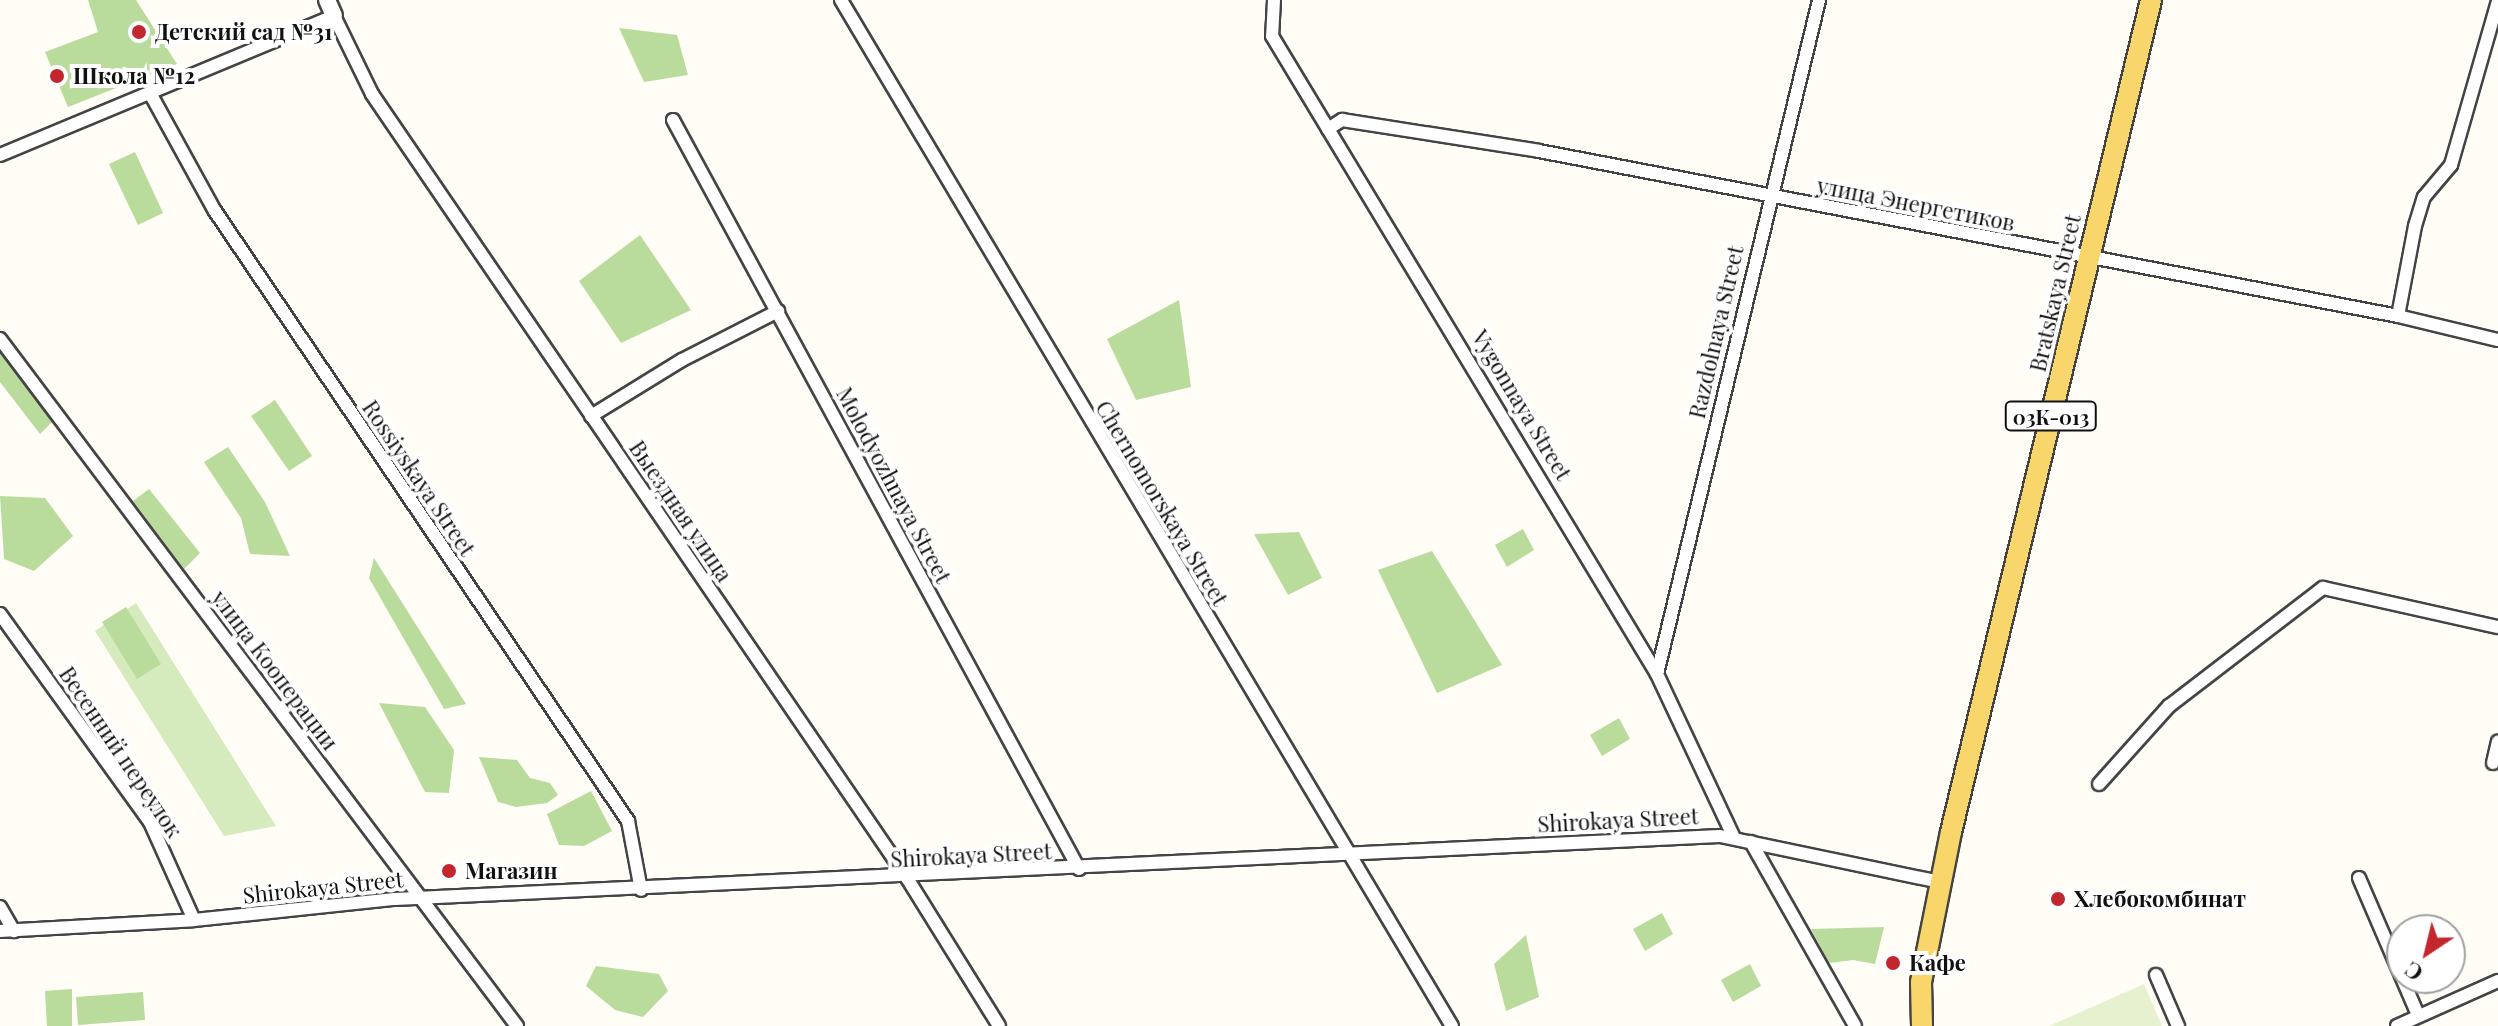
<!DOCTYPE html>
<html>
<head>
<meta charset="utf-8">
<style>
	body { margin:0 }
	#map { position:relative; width:2498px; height:1026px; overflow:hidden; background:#fffdf5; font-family:"Playfair Display",serif }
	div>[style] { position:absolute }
	.green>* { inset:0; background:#d5ebbd }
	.forest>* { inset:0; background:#b9dc9c }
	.pitch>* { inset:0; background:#e6f2cf }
	.roads { filter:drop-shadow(2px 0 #444) drop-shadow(-2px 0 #444) drop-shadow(0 2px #444) drop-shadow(0 -2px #444) }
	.minor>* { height:12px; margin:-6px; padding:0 6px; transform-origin:6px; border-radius:6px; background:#fff }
	.tertiary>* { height:16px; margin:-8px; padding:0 8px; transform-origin:8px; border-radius:8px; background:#fff }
	.primary>* { height:20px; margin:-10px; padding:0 10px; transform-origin:10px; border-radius:10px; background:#f9d66b }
	.dots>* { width:22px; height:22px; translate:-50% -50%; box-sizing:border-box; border:4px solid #fff; border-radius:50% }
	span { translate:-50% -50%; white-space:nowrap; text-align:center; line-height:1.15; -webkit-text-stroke:8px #fff; paint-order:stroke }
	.shield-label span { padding:2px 6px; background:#fff; border:2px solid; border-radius:6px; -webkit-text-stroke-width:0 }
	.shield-label { font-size:20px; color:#111; font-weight:700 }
	.poi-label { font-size:22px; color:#111; font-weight:700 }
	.left { translate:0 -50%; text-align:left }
	.street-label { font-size:22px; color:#111 }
	.north { position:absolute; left:2386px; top:914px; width:80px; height:80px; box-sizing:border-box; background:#fff; border:2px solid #a0a0a0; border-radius:50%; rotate:215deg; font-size:22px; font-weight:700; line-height:32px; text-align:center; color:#111 }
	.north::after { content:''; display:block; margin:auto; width:28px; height:36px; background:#c4262e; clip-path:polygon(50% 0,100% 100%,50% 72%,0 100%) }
</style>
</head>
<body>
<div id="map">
	<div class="green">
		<i style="clip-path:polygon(136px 603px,276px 826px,224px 836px,95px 631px)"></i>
	</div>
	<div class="forest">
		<i style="clip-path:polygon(88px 0,136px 0,177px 64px,68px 107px,45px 52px,98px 32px)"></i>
		<i style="clip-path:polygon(619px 28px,677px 35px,688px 75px,644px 82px)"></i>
		<i style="clip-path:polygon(135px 152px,163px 213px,138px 225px,109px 164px)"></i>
		<i style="clip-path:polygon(640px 235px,691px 310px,621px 343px,579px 281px)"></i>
		<i style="clip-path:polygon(1179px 300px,1191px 387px,1136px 400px,1107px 339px)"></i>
		<i style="clip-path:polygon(0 348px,56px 418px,40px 434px,0 382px)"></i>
		<i style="clip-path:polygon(275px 400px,312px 456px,289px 471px,251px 416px)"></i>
		<i style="clip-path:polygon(228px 447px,265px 502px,290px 556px,250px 554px,241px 518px,204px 462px)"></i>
		<i style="clip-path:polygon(149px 489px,200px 553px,184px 569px,133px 501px)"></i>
		<i style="clip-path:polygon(0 496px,45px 498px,73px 536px,34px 571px,4px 559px)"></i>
		<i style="clip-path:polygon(1523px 529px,1534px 550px,1507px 567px,1495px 545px)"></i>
		<i style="clip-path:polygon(1299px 532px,1322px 578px,1288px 595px,1254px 534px)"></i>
		<i style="clip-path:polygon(1432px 551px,1502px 665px,1437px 693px,1378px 570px)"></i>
		<i style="clip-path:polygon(374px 558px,466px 704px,444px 709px,369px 578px)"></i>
		<i style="clip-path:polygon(126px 607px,161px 664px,137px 679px,102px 622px)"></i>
		<i style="clip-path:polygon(379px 703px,425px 707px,454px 750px,449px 793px,425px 792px)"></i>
		<i style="clip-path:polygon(1619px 718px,1630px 739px,1602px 756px,1590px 735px)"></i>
		<i style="clip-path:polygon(479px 757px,517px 760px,530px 778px,550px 783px,558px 795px,547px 803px,516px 807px,498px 802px)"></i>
		<i style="clip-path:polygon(591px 791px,612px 831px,584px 846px,559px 845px,547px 814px)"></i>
		<i style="clip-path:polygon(1662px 913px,1673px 934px,1645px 951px,1633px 929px)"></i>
		<i style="clip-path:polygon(1884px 927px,1875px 964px,1853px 960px,1829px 963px,1811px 929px)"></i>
		<i style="clip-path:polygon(1526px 935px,1539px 997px,1506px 1011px,1494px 964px)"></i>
		<i style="clip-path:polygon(1750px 964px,1761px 986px,1733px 1002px,1721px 980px)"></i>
		<i style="clip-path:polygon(596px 966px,659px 974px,668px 991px,643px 1017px,615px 1010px,586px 986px)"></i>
		<i style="clip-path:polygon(72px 989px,72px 1026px,47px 1026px,45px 991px)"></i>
		<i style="clip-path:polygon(143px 992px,145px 1020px,78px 1025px,76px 997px)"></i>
	</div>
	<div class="pitch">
		<i style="clip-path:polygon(2144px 984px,2162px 1026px,2049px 1026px)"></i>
	</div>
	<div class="roads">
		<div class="minor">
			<i style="left:841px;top:0;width:1194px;rotate:59.23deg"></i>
			<i style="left:1274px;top:0;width:36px;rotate:93deg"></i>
			<i style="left:1272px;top:36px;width:745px;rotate:58.89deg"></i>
			<i style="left:1657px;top:674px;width:181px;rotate:64.8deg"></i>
			<i style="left:150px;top:93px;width:135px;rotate:61.2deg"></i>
			<i style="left:215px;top:211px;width:737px;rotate:55.9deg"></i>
			<i style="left:628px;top:821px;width:70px;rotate:79.3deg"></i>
			<i style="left:673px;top:120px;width:852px;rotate:61.54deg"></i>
			<i style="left:1328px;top:129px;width:17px;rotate:-33deg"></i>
			<i style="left:1342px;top:120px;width:199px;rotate:8.9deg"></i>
			<i style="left:1539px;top:151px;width:875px;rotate:10.87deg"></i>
			<i style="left:2398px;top:316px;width:103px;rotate:13.5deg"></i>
			<i style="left:0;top:155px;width:362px;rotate:-22.6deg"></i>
			<i style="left:334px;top:16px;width:87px;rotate:64deg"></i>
			<i style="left:372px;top:94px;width:949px;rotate:55.69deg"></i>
			<i style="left:907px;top:878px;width:174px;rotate:58.1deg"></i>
			<i style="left:2398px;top:316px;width:92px;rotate:-79.3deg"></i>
			<i style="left:2415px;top:226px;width:30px;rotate:-73deg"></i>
			<i style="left:2424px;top:197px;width:42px;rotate:-49.8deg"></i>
			<i style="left:2451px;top:165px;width:171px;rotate:-74deg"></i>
			<i style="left:0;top:339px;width:860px;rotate:53.04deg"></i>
			<i style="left:591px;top:416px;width:107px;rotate:-31.6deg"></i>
			<i style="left:682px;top:360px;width:108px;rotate:-27deg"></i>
			<i style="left:0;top:614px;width:256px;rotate:54.2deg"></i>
			<i style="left:150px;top:822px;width:107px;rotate:65.8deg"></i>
			<i style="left:1657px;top:674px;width:693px;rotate:-76.48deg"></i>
			<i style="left:2493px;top:763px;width:22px;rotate:-77deg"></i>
			<i style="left:2099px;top:784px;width:105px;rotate:-48.1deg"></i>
			<i style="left:2169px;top:706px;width:194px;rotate:-37.5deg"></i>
			<i style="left:2323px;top:588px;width:179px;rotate:12.6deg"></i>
			<i style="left:1751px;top:842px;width:211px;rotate:60.5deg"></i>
			<i style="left:2359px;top:878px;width:149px;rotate:66.7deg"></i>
			<i style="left:0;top:907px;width:28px;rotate:60deg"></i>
			<i style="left:0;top:931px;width:194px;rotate:-3.2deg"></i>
			<i style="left:194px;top:920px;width:202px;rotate:-6deg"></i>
			<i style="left:395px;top:899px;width:1326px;rotate:-2.72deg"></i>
			<i style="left:1720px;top:836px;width:226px;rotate:11.8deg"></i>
			<i style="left:2156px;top:975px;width:56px;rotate:66.7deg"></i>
			<i style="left:2397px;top:1026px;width:111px;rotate:-24deg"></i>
		</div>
		<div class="tertiary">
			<i style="left:327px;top:0;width:17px;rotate:66deg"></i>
		</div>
		<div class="primary">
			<i style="left:1922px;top:1026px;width:44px;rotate:-91.3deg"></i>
			<i style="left:1921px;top:982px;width:153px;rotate:-78.7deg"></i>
			<i style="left:1951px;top:832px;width:856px;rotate:-76.48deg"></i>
		</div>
	</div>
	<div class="dots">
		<i style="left:139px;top:32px;background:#c4262e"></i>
		<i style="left:57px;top:76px;background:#c4262e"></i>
		<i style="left:449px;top:871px;background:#c4262e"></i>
		<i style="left:2058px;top:899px;background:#c4262e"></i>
		<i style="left:1893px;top:963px;background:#c4262e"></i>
	</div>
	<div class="shield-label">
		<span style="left:2051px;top:416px">03К-013</span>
	</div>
	<div class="poi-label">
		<span class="left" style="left:155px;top:32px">Детский сад №31</span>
		<span class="left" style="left:73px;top:76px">Школа №12</span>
		<span class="left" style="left:465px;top:871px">Магазин</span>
		<span class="left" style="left:2074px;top:899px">Хлебокомбинат</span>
		<span class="left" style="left:1909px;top:963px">Кафе</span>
	</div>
	<div class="street-label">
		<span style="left:1916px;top:204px;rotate:11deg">улица Энергетиков</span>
		<span style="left:2055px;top:293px;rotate:-77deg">Bratskaya Street</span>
		<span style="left:1716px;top:332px;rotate:-77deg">Razdolnaya Street</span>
		<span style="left:1522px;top:405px;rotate:59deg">Vygonnaya Street</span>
		<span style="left:419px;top:478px;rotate:56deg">Rossiyskaya Street</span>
		<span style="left:894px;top:485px;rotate:62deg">Molodyozhnaya Street</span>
		<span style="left:1162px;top:503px;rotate:59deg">Chernomorskaya Street</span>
		<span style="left:681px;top:511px;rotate:56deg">Выездная улица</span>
		<span style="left:275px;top:670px;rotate:53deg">улица Кооперации</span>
		<span style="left:121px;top:752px;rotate:56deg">Весенний переулок</span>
		<span style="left:1618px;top:820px;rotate:-3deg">Shirokaya Street</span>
		<span style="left:971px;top:855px;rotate:-3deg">Shirokaya Street</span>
		<span style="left:323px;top:887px;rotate:-6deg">Shirokaya Street</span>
	</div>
	<div class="north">С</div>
</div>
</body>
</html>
